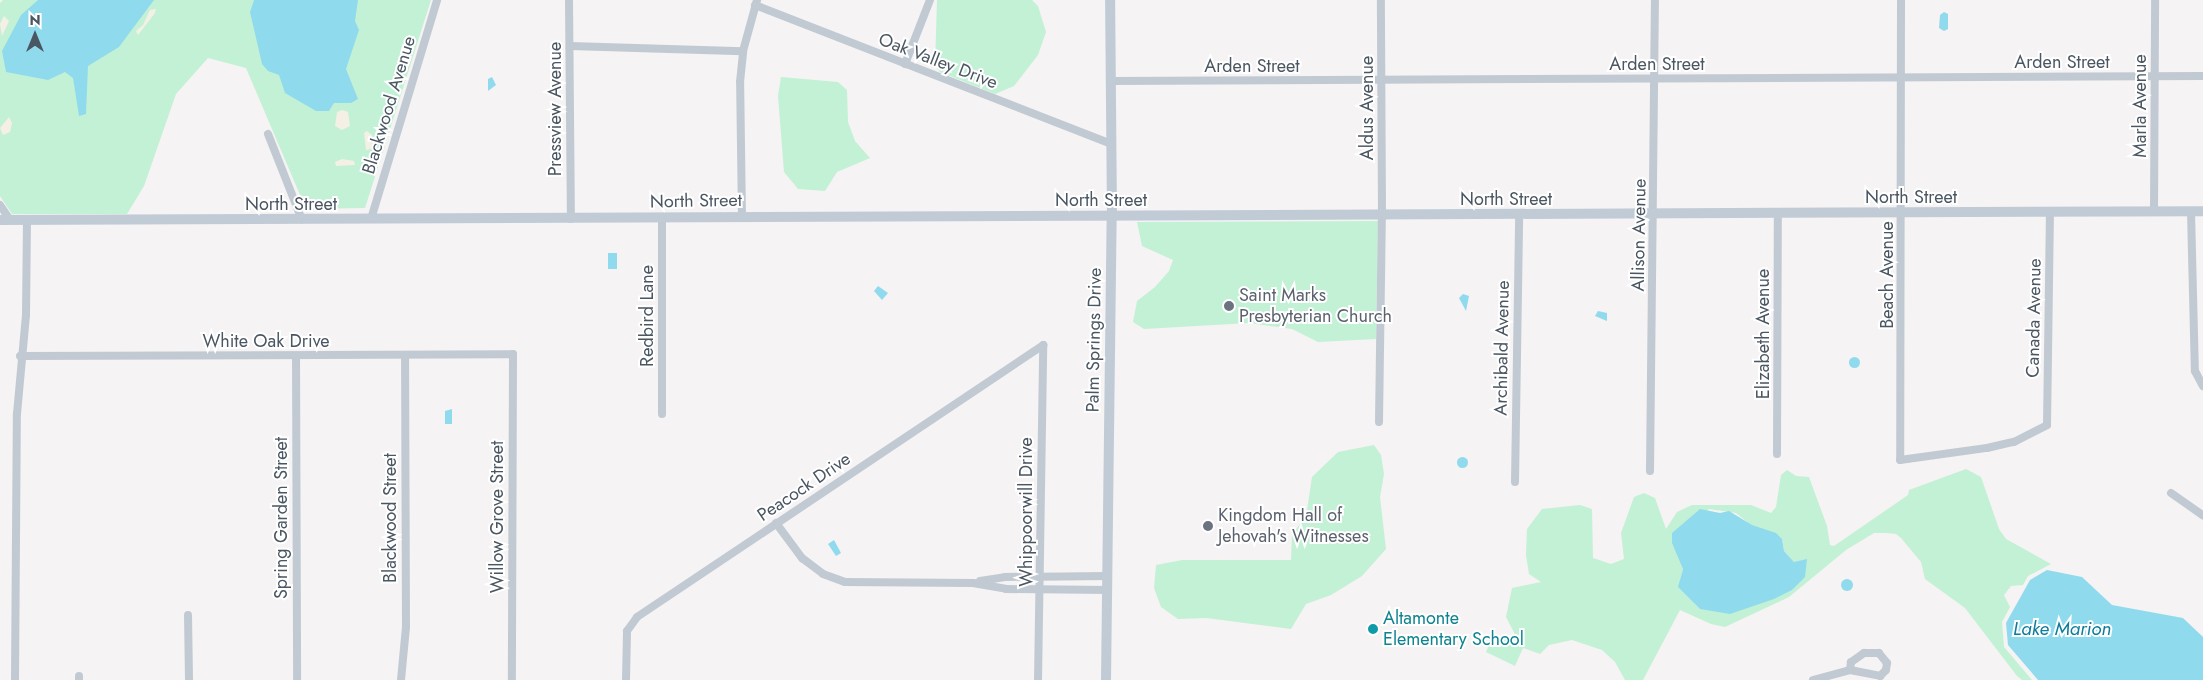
<!DOCTYPE html>
<html>
<head>
<meta charset="utf-8">
<style>
	body { margin:0 }
	#map { position:relative; width:2203px; height:680px; overflow:hidden; background:#f5f3f3; font-family:Jost,sans-serif }
	div>[style] { position:absolute }
	.green>* { inset:0; background:#c3f1d5 }
	.sand>* { inset:0; background:#f5f0e5 }
	.water>* { inset:0; background:#90daee }
	.round { border-radius:50% }
	.street>* { height:8px; margin:-4px; padding:0 4px; transform-origin:4px; border-radius:4px; background:#c1cad2 }
	.secondary>* { height:10px; margin:-5px; padding:0 5px; transform-origin:5px; border-radius:5px; background:#c1cbd6 }
	.dots>* { width:14px; height:14px; translate:-50% -50%; box-sizing:border-box; border:2px solid #fff; border-radius:50% }
	span { translate:-50% -50%; white-space:nowrap; text-align:center; line-height:1.15; -webkit-text-stroke:4px #fff; paint-order:stroke }
	.street-label { font-size:18px; color:#4a5661 }
	.worship-label { font-size:18px; color:#5b616d }
	.left { translate:0 -50%; text-align:left }
	.culture-label { font-size:18px; color:#0d838f }
	.water-label { font-size:19px; color:#0c7c9b; font-style:italic }
	.north { position:absolute; left:10px; top:10px; width:50px; height:50px; -webkit-text-stroke:4px #fff; paint-order:stroke; rotate:0deg; font-size:14px; font-weight:700; line-height:20px; text-align:center; color:#4a5661 }
	.north::after { content:''; display:block; margin:auto; width:18px; height:22px; background:#4a5661; clip-path:polygon(50% 0,100% 100%,50% 72%,0 100%) }
</style>
</head>
<body>
<div id="map">
	<div class="green">
		<i style="clip-path:polygon(3px 0,431px 0,365px 208px,306px 209px,246px 68px,208px 58px,176px 94px,144px 186px,127px 214px,12px 214px,0 196px,0 3px)"></i>
		<i style="clip-path:polygon(937px 0,1032px 0,1038px 6px,1046px 32px,1038px 55px,1014px 86px,995px 94px,940px 72px,935px 66px)"></i>
		<i style="clip-path:polygon(781px 77px,838px 82px,847px 90px,848px 122px,855px 141px,870px 158px,837px 172px,825px 191px,798px 189px,784px 172px,778px 96px)"></i>
		<i style="clip-path:polygon(1378px 221px,1376px 339px,1318px 342px,1292px 329px,1249px 323px,1144px 329px,1133px 322px,1137px 301px,1155px 287px,1169px 271px,1173px 260px,1142px 246px,1137px 222px)"></i>
		<i style="clip-path:polygon(1374px 445px,1381px 455px,1384px 474px,1380px 497px,1386px 549px,1362px 576px,1331px 595px,1306px 604px,1291px 629px,1206px 618px,1178px 619px,1161px 607px,1154px 588px,1156px 565px,1182px 560px,1291px 560px,1292px 534px,1306px 517px,1312px 477px,1338px 452px)"></i>
		<i style="clip-path:polygon(evenodd,1966px 469px,1981px 477px,1999px 529px,2006px 539px,2051px 564px,2028px 576px,2023px 585px,2011px 586px,2004px 595px,2010px 607px,2002px 622px,2004px 647px,2032px 680px,2022px 680px,2017px 676px,1965px 608px,1925px 579px,1921px 562px,1901px 538px,1896px 534px,1886px 533px,1874px 533px,1846px 550px,1789px 597px,1725px 627px,1711px 624px,1680px 610px,1643px 680px,1625px 680px,1615px 662px,1602px 650px,1572px 640px,1549px 645px,1540px 654px,1523px 648px,1515px 666px,1486px 652px,1494px 634px,1521px 646px,1506px 617px,1512px 588px,1541px 582px,1529px 574px,1526px 555px,1527px 529px,1542px 509px,1580px 505px,1592px 509px,1593px 558px,1611px 564px,1624px 559px,1621px 533px,1634px 497px,1644px 493px,1655px 498px,1666px 529px,1677px 512px,1692px 505px,1751px 505px,1771px 513px,1776px 507px,1781px 475px,1787px 470px,1796px 476px,1809px 477px,1827px 526px,1830px 545px,1834px 546px,1908px 495px,1909px 490px,1966px 469px,1709px 509px,1736px 513px,1751px 525px,1782px 539px,1784px 551px,1794px 562px,1799px 562px,1800px 579px,1792px 590px,1738px 611px,1700px 609px,1695px 604px,1680px 580px,1683px 569px,1678px 552px,1709px 509px)"></i>
	</div>
	<div class="sand">
		<i style="clip-path:polygon(156px 9px,155px 13px,138px 35px,136px 31px,143px 25px,150px 10px)"></i>
		<i style="clip-path:polygon(4px 16px,9px 21px,2px 36px,0 24px)"></i>
		<i style="clip-path:polygon(342px 110px,348px 112px,350px 126px,342px 130px,335px 126px,337px 112px)"></i>
		<i style="clip-path:polygon(9px 117px,12px 123px,10px 132px,3px 135px,0 128px)"></i>
		<i style="clip-path:polygon(367px 131px,372px 135px,373px 142px,371px 149px,366px 150px,364px 133px)"></i>
		<i style="clip-path:polygon(342px 159px,354px 161px,355px 165px,336px 166px,335px 162px)"></i>
	</div>
	<div class="water">
		<i style="clip-path:polygon(38px 0,154px 0,119px 47px,88px 66px,86px 114px,79px 116px,73px 78px,65px 72px,48px 80px,6px 72px,2px 51px,21px 15px)"></i>
		<i style="clip-path:polygon(254px 0,358px 0,355px 21px,359px 30px,346px 69px,358px 99px,351px 103px,334px 103px,329px 111px,316px 111px,285px 93px,279px 75px,268px 71px,262px 64px,250px 12px)"></i>
		<i style="clip-path:polygon(1944px 12px,1948px 14px,1948px 29px,1944px 31px,1939px 28px,1940px 15px)"></i>
		<i style="clip-path:polygon(492px 77px,496px 85px,488px 91px,488px 79px)"></i>
		<i style="clip-path:polygon(608px 253px,617px 253px,617px 269px,608px 269px)"></i>
		<i style="clip-path:polygon(878px 286px,888px 293px,882px 300px,874px 291px)"></i>
		<i style="clip-path:polygon(1463px 294px,1469px 296px,1466px 311px,1459px 298px)"></i>
		<i style="clip-path:polygon(1598px 311px,1607px 313px,1607px 321px,1595px 316px)"></i>
		<i class="round" style="left:1848.5px;top:356.5px;width:11px;height:11px"></i>
		<i style="clip-path:polygon(452px 409px,452px 424px,445px 424px,445px 411px)"></i>
		<i class="round" style="left:1456.5px;top:456.5px;width:11px;height:11px"></i>
		<i style="clip-path:polygon(1700px 509px,1720px 513px,1729px 511px,1752px 525px,1776px 533px,1782px 539px,1784px 551px,1794px 562px,1807px 559px,1805px 577px,1792px 590px,1774px 599px,1730px 614px,1700px 609px,1678px 587px,1683px 569px,1672px 543px,1672px 533px)"></i>
		<i style="clip-path:polygon(834px 540px,841px 553px,836px 556px,828px 544px)"></i>
		<i style="clip-path:polygon(2047px 570px,2082px 577px,2112px 605px,2183px 618px,2203px 637px,2203px 680px,2038px 680px,2008px 645px,2006px 623px,2030px 580px)"></i>
		<i class="round" style="left:1841px;top:579px;width:12px;height:12px"></i>
	</div>
	<div class="street">
		<i style="left:569px;top:0;width:219px;rotate:89.5deg"></i>
		<i style="left:1901px;top:0;width:460px;rotate:90.1deg"></i>
		<i style="left:1900px;top:460px;width:88px;rotate:-7.9deg"></i>
		<i style="left:1987px;top:448px;width:28px;rotate:-13deg"></i>
		<i style="left:2014px;top:442px;width:37px;rotate:-27deg"></i>
		<i style="left:2047px;top:425px;width:213px;rotate:-89.2deg"></i>
		<i style="left:755px;top:5px;width:382px;rotate:21.3deg"></i>
		<i style="left:570px;top:46px;width:173px;rotate:1.7deg"></i>
		<i style="left:905px;top:64px;width:69px;rotate:-68.7deg"></i>
		<i style="left:1110px;top:81px;width:1093px;rotate:-0.26deg"></i>
		<i style="left:268px;top:134px;width:92px;rotate:68.4deg"></i>
		<i style="left:0;top:205px;width:18px;rotate:56deg"></i>
		<i style="left:2154px;top:212px;width:212px;rotate:-89.7deg"></i>
		<i style="left:2191px;top:212px;width:159px;rotate:88.6deg"></i>
		<i style="left:2195px;top:371px;width:17px;rotate:62deg"></i>
		<i style="left:742px;top:217px;width:135px;rotate:-90.8deg"></i>
		<i style="left:740px;top:82px;width:31px;rotate:-84deg"></i>
		<i style="left:743px;top:51px;width:53px;rotate:-74.6deg"></i>
		<i style="left:371px;top:219px;width:229px;rotate:-73.2deg"></i>
		<i style="left:20px;top:356px;width:493px;rotate:-0.2deg"></i>
		<i style="left:513px;top:354px;width:326px;rotate:90.2deg"></i>
		<i style="left:296px;top:356px;width:324px;rotate:89.8deg"></i>
		<i style="left:662px;top:414px;width:196px;rotate:-90deg"></i>
		<i style="left:1379px;top:422px;width:207px;rotate:-89.2deg"></i>
		<i style="left:1382px;top:215px;width:215px;rotate:-90.3deg"></i>
		<i style="left:1777px;top:454px;width:241px;rotate:-89.8deg"></i>
		<i style="left:1650px;top:471px;width:471px;rotate:-89.4deg"></i>
		<i style="left:1515px;top:482px;width:266px;rotate:-89.1deg"></i>
		<i style="left:2171px;top:493px;width:39px;rotate:35deg"></i>
		<i style="left:776px;top:523px;width:44px;rotate:53.4deg"></i>
		<i style="left:802px;top:558px;width:26px;rotate:37deg"></i>
		<i style="left:823px;top:574px;width:23px;rotate:20deg"></i>
		<i style="left:845px;top:582px;width:128px;rotate:0.4deg"></i>
		<i style="left:973px;top:583px;width:34px;rotate:10deg"></i>
		<i style="left:1006px;top:589px;width:101px;rotate:0.6deg"></i>
		<i style="left:980px;top:581px;width:25px;rotate:-9deg"></i>
		<i style="left:1005px;top:577px;width:103px;rotate:-0.6deg"></i>
		<i style="left:188px;top:615px;width:65px;rotate:89.1deg"></i>
		<i style="left:15px;top:680px;width:266px;rotate:-89.6deg"></i>
		<i style="left:17px;top:414px;width:99px;rotate:-84.8deg"></i>
		<i style="left:26px;top:315px;width:94px;rotate:-89.4deg"></i>
		<i style="left:79px;top:680px;width:4px;rotate:-90deg"></i>
		<i style="left:401px;top:680px;width:53px;rotate:-84.6deg"></i>
		<i style="left:406px;top:627px;width:272px;rotate:-90.2deg"></i>
		<i style="left:626px;top:680px;width:49px;rotate:-88.8deg"></i>
		<i style="left:627px;top:631px;width:17px;rotate:-54deg"></i>
		<i style="left:637px;top:617px;width:489px;rotate:-33.8deg"></i>
		<i style="left:1038px;top:680px;width:335px;rotate:-89.1deg"></i>
		<i style="left:1813px;top:680px;width:38px;rotate:-15deg"></i>
		<i style="left:1850px;top:670px;width:31px;rotate:11deg"></i>
		<i style="left:1880px;top:676px;width:8px;rotate:-45deg"></i>
		<i style="left:1886px;top:670px;width:7px;rotate:-82deg"></i>
		<i style="left:1887px;top:663px;width:13px;rotate:-129deg"></i>
		<i style="left:1879px;top:653px;width:15px;rotate:180deg"></i>
		<i style="left:1864px;top:653px;width:16px;rotate:145deg"></i>
		<i style="left:1851px;top:662px;width:8px;rotate:97deg"></i>
	</div>
	<div class="secondary">
		<i style="left:0;top:220px;width:2203px;rotate:-0.23deg"></i>
		<i style="left:1106px;top:680px;width:463px;rotate:-89.3deg"></i>
		<i style="left:1112px;top:217px;width:217px;rotate:-90.5deg"></i>
	</div>
	<div class="dots">
		<i style="left:1229px;top:306px;background:#6b7280"></i>
		<i style="left:1208px;top:526px;background:#6b7280"></i>
		<i style="left:1373px;top:629px;background:#0f9aa8"></i>
	</div>
	<div class="street-label">
		<span style="left:938px;top:61px;rotate:21deg">Oak Valley Drive</span>
		<span style="left:2062px;top:62px">Arden Street</span>
		<span style="left:1657px;top:64px">Arden Street</span>
		<span style="left:1252px;top:66px">Arden Street</span>
		<span style="left:389px;top:105px;rotate:-73deg">Blackwood Avenue</span>
		<span style="left:2140px;top:106px;rotate:-90deg">Marla Avenue</span>
		<span style="left:1367px;top:108px;rotate:-90deg">Aldus Avenue</span>
		<span style="left:555px;top:109px;rotate:-90deg">Pressview Avenue</span>
		<span style="left:1911px;top:197px">North Street</span>
		<span style="left:1506px;top:199px">North Street</span>
		<span style="left:1101px;top:200px">North Street</span>
		<span style="left:696px;top:201px;rotate:-1deg">North Street</span>
		<span style="left:291px;top:204px">North Street</span>
		<span style="left:1639px;top:235px;rotate:-89deg">Allison Avenue</span>
		<span style="left:1887px;top:275px;rotate:-90deg">Beach Avenue</span>
		<span style="left:647px;top:316px;rotate:-90deg">Redbird Lane</span>
		<span style="left:2034px;top:318px;rotate:-89deg">Canada Avenue</span>
		<span style="left:1763px;top:334px;rotate:-90deg">Elizabeth Avenue</span>
		<span style="left:1094px;top:340px;rotate:-89deg">Palm Springs Drive</span>
		<span style="left:266px;top:341px">White Oak Drive</span>
		<span style="left:1502px;top:348px;rotate:-89deg">Archibald Avenue</span>
		<span style="left:804px;top:487px;rotate:-34deg">Peacock Drive</span>
		<span style="left:1026px;top:512px;rotate:-90deg">Whippoorwill Drive</span>
		<span style="left:497px;top:517px;rotate:-90deg">Willow Grove Street</span>
		<span style="left:281px;top:518px;rotate:-90deg">Spring Garden Street</span>
		<span style="left:390px;top:518px;rotate:-90deg">Blackwood Street</span>
	</div>
	<div class="worship-label">
		<span class="left" style="left:1239px;top:306px">Saint Marks<br>Presbyterian Church</span>
		<span class="left" style="left:1218px;top:526px">Kingdom Hall of<br>Jehovah's Witnesses</span>
	</div>
	<div class="culture-label">
		<span class="left" style="left:1383px;top:629px">Altamonte<br>Elementary School</span>
	</div>
	<div class="water-label">
		<span style="left:2062px;top:629px">Lake Marion</span>
	</div>
	<div class="north">N</div>
</div>
</body>
</html>
